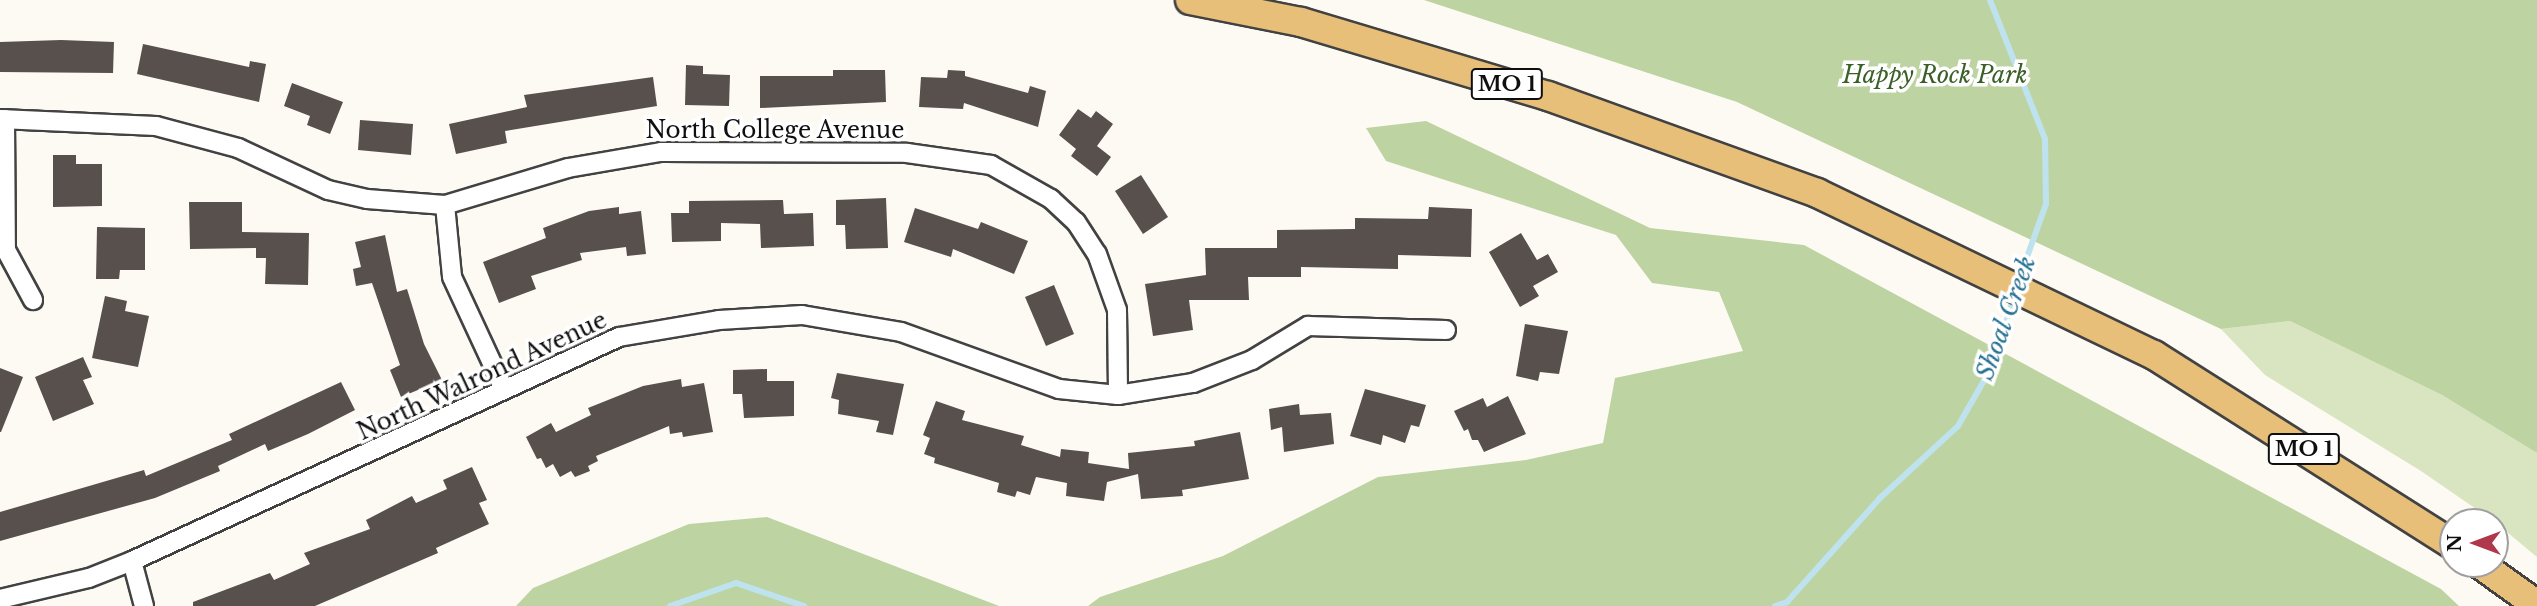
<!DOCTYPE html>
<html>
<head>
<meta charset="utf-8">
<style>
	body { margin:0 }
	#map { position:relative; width:2537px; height:606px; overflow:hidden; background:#fdfaf3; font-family:"Libre Baskerville",serif }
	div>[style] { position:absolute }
	.green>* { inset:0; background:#d8e5c0 }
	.forest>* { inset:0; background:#bed3a2 }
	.stream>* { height:6px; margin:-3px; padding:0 3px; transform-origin:3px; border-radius:3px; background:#bee3ef }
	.building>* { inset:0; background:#57504d }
	.roads { filter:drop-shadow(2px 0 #424242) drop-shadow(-2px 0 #424242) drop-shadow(0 2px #424242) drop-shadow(0 -2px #424242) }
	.street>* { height:18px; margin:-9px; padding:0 9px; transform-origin:9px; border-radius:9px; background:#fff }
	.primary>* { height:28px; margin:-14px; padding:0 14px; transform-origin:14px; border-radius:14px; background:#e8bf79 }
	span { translate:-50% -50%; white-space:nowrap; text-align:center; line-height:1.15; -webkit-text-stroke:7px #fff; paint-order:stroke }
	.shield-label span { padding:2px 5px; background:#fff; border:2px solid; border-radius:5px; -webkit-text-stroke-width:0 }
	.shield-label { font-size:21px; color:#0f0f0f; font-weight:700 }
	.park-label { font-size:23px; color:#3a6027; font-style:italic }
	.street-label { font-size:23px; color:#0f0f0f }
	.water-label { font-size:24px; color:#277192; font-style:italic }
	.north { position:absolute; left:2439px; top:508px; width:70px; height:70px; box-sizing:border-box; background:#fff; border:2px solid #9f9f9f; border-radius:50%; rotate:270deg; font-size:19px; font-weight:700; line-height:28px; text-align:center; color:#0f0f0f }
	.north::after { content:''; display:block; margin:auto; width:24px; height:32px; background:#af384c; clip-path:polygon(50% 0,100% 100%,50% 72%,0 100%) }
</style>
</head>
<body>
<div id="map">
	<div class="green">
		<i style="clip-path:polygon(2290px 321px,2442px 395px,2537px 453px,2537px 557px,2495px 522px,2421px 471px,2265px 375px,2221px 329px)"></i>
	</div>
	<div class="forest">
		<i style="clip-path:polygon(1424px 0,2537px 0,2537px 453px,2442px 395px,2290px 321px,2221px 329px,1737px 102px)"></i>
		<i style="clip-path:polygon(1426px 121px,1650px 228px,1804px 245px,2441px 589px,2459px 606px,1088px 606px,1100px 597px,1223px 556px,1378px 477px,1526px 460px,1603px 443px,1615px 378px,1743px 351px,1719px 292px,1652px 283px,1616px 235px,1386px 161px,1366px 128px)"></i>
		<i style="clip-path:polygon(767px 517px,999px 606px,516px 606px,533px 588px,689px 524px)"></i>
	</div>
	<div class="stream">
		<i style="left:1990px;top:0;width:149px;rotate:68.4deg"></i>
		<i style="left:2045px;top:139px;width:65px;rotate:89.1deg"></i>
		<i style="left:2046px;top:204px;width:83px;rotate:109.7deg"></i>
		<i style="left:670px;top:606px;width:70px;rotate:-19.2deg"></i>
		<i style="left:736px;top:583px;width:72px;rotate:18.7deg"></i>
		<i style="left:1775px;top:606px;width:13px;rotate:-18deg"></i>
		<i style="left:1787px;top:602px;width:140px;rotate:-48.2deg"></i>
		<i style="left:1880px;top:498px;width:106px;rotate:-42.7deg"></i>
		<i style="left:1958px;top:426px;width:70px;rotate:-60.2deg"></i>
		<i style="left:1993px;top:365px;width:72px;rotate:-73.1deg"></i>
	</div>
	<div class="building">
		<i style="clip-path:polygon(61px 40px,114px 42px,113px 73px,0 72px,0 42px)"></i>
		<i style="clip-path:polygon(143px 44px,249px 67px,250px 61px,266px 64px,259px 102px,137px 74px)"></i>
		<i style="clip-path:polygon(686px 65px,703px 66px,703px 74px,730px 75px,729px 106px,685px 105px)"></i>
		<i style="clip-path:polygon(833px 70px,885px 70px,886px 102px,760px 108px,760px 76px,833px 76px)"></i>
		<i style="clip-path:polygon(948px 70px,965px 71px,965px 76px,1028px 93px,1030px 86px,1046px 91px,1038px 127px,964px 103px,963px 109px,919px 107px,921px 77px,947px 78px)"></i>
		<i style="clip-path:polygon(653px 77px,657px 106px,505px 131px,507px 143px,456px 154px,449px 124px,527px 107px,524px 95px)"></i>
		<i style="clip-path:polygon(292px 83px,343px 102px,330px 134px,307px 125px,310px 116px,284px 106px)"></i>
		<i style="clip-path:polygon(1078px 109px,1091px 118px,1096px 111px,1113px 124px,1097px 146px,1111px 157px,1097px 176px,1071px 156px,1076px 149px,1059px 135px)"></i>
		<i style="clip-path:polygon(360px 120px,413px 124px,411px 155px,358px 150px)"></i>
		<i style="clip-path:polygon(53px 155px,76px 155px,76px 164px,102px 164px,102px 206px,53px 207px)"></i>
		<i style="clip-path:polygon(1141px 175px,1168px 217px,1143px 234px,1115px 191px)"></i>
		<i style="clip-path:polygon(886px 198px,888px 248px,846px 249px,845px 225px,836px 225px,836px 200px)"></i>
		<i style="clip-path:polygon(783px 200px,784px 214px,813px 213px,814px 246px,761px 248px,760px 224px,721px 223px,721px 241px,672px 242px,671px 213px,689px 213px,689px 201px)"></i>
		<i style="clip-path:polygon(189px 202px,242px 202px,242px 232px,309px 233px,308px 285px,265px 284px,266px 258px,256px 258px,256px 248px,190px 249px)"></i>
		<i style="clip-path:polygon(619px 207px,619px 214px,641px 211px,646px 254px,627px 256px,626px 247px,580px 253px,582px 260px,531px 276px,536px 289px,499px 303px,483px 262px,546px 238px,543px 228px,589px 211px)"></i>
		<i style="clip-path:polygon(1429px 207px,1472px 209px,1471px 257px,1398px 255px,1398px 269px,1301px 267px,1301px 277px,1248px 277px,1249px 300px,1189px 300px,1193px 330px,1153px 336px,1145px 284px,1206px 275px,1205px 248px,1277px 248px,1277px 230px,1355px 229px,1355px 218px,1428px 219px)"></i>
		<i style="clip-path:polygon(915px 208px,978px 229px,981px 222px,1028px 241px,1014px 274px,953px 249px,951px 257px,904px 242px)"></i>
		<i style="clip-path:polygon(97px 227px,145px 228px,145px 270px,120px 270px,119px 279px,96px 279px)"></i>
		<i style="clip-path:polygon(1521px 233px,1537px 260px,1548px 254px,1558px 272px,1533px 286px,1539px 296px,1520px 307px,1489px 252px)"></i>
		<i style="clip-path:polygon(385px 235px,397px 292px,407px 289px,424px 344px,442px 380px,401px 397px,390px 370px,400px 365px,372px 283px,356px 286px,353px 269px,361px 267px,355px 242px)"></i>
		<i style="clip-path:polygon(1054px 285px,1074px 334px,1046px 346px,1025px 297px)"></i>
		<i style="clip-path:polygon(105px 296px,127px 301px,125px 311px,149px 316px,138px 367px,92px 358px)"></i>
		<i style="clip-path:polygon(1525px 324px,1568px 331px,1559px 374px,1540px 372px,1538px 381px,1516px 376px)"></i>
		<i style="clip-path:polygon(83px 357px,92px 377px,83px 380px,94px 404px,53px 421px,35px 377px)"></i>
		<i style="clip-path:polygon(0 368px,23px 377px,1px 432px,0 432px)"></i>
		<i style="clip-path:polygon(767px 369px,767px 381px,794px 381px,794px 416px,744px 418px,742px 394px,733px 394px,733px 370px)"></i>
		<i style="clip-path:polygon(837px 373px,904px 384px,893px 435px,876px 432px,879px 421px,838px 414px,839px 400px,831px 398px)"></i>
		<i style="clip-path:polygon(681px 379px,682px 387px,704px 383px,713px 432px,683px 437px,682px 432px,670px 434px,669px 426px,596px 456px,598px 461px,588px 466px,590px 471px,575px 477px,571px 471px,560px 477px,553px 464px,546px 468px,541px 458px,537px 459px,526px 437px,551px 423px,556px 432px,591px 415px,588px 408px,643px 386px)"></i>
		<i style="clip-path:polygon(341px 382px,355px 410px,308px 434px,268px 451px,265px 444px,218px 466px,220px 471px,155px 498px,0 541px,0 512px,144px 470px,146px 476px,232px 440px,229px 434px)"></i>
		<i style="clip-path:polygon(1365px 389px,1426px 405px,1419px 427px,1411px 425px,1405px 443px,1383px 435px,1381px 445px,1350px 436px)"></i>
		<i style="clip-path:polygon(1508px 396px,1526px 434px,1484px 452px,1478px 440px,1472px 440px,1468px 429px,1464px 431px,1454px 411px,1483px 398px,1487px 407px)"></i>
		<i style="clip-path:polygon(936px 401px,965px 411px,962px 420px,1024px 436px,1021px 445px,1060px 457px,1061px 449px,1089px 452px,1088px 463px,1129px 469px,1128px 453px,1195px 446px,1194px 441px,1240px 432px,1249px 479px,1182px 490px,1183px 496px,1141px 499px,1138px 474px,1107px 482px,1104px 501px,1066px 496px,1067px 483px,1036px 477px,1030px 495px,1017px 491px,1015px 497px,997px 492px,999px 483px,934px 463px,935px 458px,924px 454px,930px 438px,923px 435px)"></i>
		<i style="clip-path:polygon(1299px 404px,1300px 415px,1331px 413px,1334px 444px,1284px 452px,1282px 427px,1271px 430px,1269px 409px)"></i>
		<i style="clip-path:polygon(472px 467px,487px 500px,479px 503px,489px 524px,436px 548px,438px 553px,315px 606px,193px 606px,193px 602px,270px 573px,274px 580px,310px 564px,304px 553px,370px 529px,366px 520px,412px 496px,416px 503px,447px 489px,443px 480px)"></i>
	</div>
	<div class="roads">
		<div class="street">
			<i style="left:0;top:119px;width:156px;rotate:2.6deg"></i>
			<i style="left:156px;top:126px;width:85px;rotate:15deg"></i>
			<i style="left:238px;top:148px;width:99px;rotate:25deg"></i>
			<i style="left:328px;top:190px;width:40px;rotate:13deg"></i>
			<i style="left:367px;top:199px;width:78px;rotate:4.4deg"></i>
			<i style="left:445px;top:205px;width:128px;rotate:-16.7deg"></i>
			<i style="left:568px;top:168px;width:94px;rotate:-9.8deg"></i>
			<i style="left:661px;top:152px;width:246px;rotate:0.2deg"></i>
			<i style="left:907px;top:153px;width:85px;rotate:8.1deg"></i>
			<i style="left:991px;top:165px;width:69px;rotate:29.5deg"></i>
			<i style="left:1051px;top:199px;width:34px;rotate:43deg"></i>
			<i style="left:1076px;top:222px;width:38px;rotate:57deg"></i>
			<i style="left:1097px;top:254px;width:59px;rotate:70.3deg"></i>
			<i style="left:1117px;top:310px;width:85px;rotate:89.3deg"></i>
			<i style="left:5px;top:119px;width:131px;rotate:89.6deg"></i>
			<i style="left:6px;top:250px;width:57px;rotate:61.6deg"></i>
			<i style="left:445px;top:205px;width:72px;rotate:84.4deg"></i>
			<i style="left:452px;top:277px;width:123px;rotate:65.1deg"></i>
			<i style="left:132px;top:561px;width:47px;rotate:75.1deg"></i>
			<i style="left:0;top:599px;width:91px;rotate:-13.3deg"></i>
			<i style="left:89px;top:578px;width:46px;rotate:-21.6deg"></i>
			<i style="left:132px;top:561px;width:536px;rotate:-24.7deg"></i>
			<i style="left:619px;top:337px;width:101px;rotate:-9.6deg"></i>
			<i style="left:719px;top:320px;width:83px;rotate:-3.4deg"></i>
			<i style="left:802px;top:315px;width:100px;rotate:9.7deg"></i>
			<i style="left:901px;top:332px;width:168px;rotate:19.8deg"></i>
			<i style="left:1059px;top:389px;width:59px;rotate:5.8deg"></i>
			<i style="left:1118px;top:395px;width:76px;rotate:-9.1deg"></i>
			<i style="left:1193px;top:383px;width:63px;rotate:-21.3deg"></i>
			<i style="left:1252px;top:360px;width:66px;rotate:-31.3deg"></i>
			<i style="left:1308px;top:326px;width:138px;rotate:1.7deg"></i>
		</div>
		<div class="primary">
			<i style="left:1190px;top:0;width:113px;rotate:11.2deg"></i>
			<i style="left:1301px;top:22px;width:258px;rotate:16.7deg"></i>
			<i style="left:1548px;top:96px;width:286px;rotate:19.8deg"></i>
			<i style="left:1817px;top:193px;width:374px;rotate:25.7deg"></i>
			<i style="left:2154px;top:355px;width:354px;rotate:32.4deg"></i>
			<i style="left:2480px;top:564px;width:70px;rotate:35.7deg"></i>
		</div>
	</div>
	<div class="shield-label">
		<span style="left:1507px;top:84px">MO 1</span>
		<span style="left:2304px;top:449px">MO 1</span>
	</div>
	<div class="park-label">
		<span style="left:1935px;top:75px">Happy Rock Park</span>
	</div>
	<div class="street-label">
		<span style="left:775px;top:130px">North College Avenue</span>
		<span style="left:482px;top:376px;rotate:-25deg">North Walrond Avenue</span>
	</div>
	<div class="water-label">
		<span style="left:2006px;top:318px;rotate:-70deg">Shoal Creek</span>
	</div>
	<div class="north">N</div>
</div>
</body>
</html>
